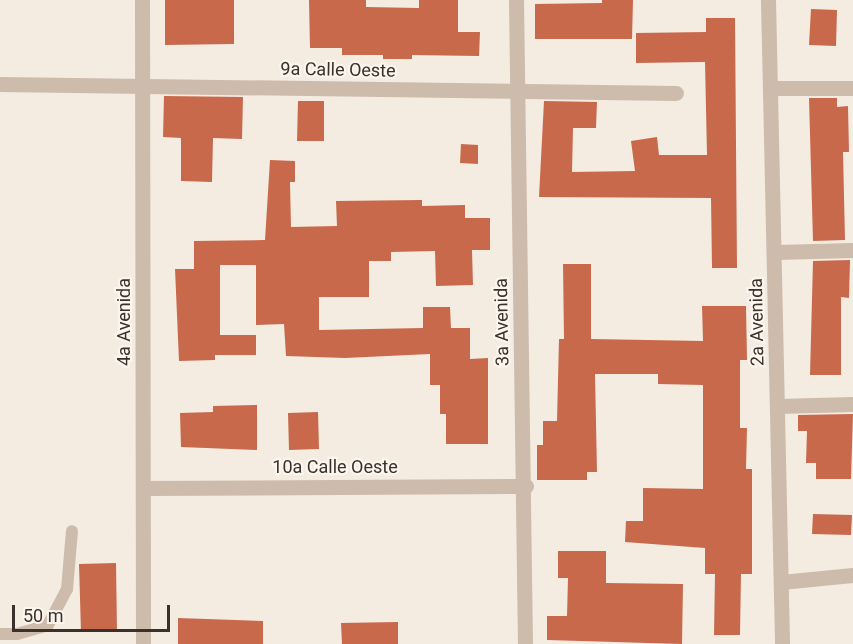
<!DOCTYPE html>
<html>
<head>
<meta charset="utf-8">
<style>
	body { margin:0 }
	#map { position:relative; width:853px; height:644px; overflow:hidden; background:#f4ebe1; font-family:Roboto,sans-serif }
	div>[style] { position:absolute }
	.building>* { inset:0; background:#c8694b }
	.service>* { height:12px; margin:-6px; padding:0 6px; transform-origin:6px; border-radius:6px; background:#cdbbac }
	.minor>* { height:15px; margin:-7.5px; padding:0 7.5px; transform-origin:7.5px; border-radius:7.5px; background:#cdbbac }
	span { translate:-50% -50%; white-space:nowrap; text-align:center; line-height:1.15; -webkit-text-stroke:4.5px #fbf5ee; paint-order:stroke }
	.street-label { font-size:18px; color:#3b302b }
	.scale { position:absolute; left:12px; top:605px; width:158px; height:27px; box-sizing:border-box; border:3px solid #3b302b; border-top:0; padding-left:8px; font-size:18px; line-height:21px; white-space:nowrap; color:#3b302b; -webkit-text-stroke:4px #fbf5ee; paint-order:stroke }
</style>
</head>
<body>
<div id="map">
	<div class="building">
		<i style="clip-path:polygon(165px 0,234px 0,234px 44px,165px 45px)"></i>
		<i style="clip-path:polygon(309px 0,366px 0,366px 7px,419px 8px,419px 0,458px 0,458px 32px,480px 32px,479px 56px,412px 55px,412px 59px,383px 59px,383px 55px,342px 55px,342px 48px,310px 48px)"></i>
		<i style="clip-path:polygon(602px 0,633px 0,632px 39px,535px 39px,535px 4px,602px 3px)"></i>
		<i style="clip-path:polygon(811px 9px,837px 10px,836px 46px,809px 45px)"></i>
		<i style="clip-path:polygon(706px 18px,735px 18px,737px 268px,712px 268px,711px 198px,539px 197px,544px 101px,597px 102px,596px 128px,573px 128px,572px 172px,635px 171px,631px 141px,657px 137px,659px 155px,707px 155px,705px 62px,636px 63px,636px 33px,706px 32px)"></i>
		<i style="clip-path:polygon(164px 96px,243px 97px,242px 139px,213px 138px,212px 182px,181px 181px,181px 138px,163px 137px)"></i>
		<i style="clip-path:polygon(809px 98px,837px 98px,837px 107px,848px 106px,849px 152px,843px 152px,845px 240px,813px 241px)"></i>
		<i style="clip-path:polygon(298px 101px,324px 101px,324px 141px,297px 141px)"></i>
		<i style="clip-path:polygon(461px 144px,478px 145px,478px 164px,460px 163px)"></i>
		<i style="clip-path:polygon(270px 160px,295px 161px,295px 182px,290px 182px,291px 227px,337px 226px,336px 201px,422px 200px,422px 206px,465px 205px,465px 218px,490px 218px,490px 250px,472px 250px,473px 285px,436px 286px,435px 251px,391px 252px,391px 261px,369px 261px,369px 297px,319px 297px,319px 330px,423px 328px,423px 307px,450px 307px,451px 328px,470px 328px,470px 359px,488px 358px,488px 444px,446px 444px,446px 414px,440px 414px,440px 385px,430px 385px,430px 354px,345px 358px,286px 356px,284px 324px,256px 325px,256px 265px,220px 265px,220px 335px,256px 335px,256px 355px,215px 355px,215px 360px,179px 361px,175px 269px,194px 269px,194px 241px,265px 240px)"></i>
		<i style="clip-path:polygon(850px 260px,849px 298px,841px 297px,841px 375px,810px 375px,813px 261px)"></i>
		<i style="clip-path:polygon(563px 264px,591px 264px,591px 339px,703px 341px,702px 306px,746px 306px,747px 360px,740px 360px,740px 428px,747px 428px,746px 469px,752px 469px,752px 574px,741px 574px,740px 635px,714px 635px,715px 574px,705px 574px,705px 548px,625px 542px,626px 521px,643px 521px,643px 488px,703px 489px,703px 385px,658px 384px,658px 374px,595px 374px,597px 472px,587px 472px,587px 480px,537px 480px,537px 445px,543px 445px,543px 421px,557px 421px,559px 339px,564px 339px)"></i>
		<i style="clip-path:polygon(257px 405px,257px 450px,181px 447px,180px 413px,213px 412px,213px 406px)"></i>
		<i style="clip-path:polygon(318px 412px,319px 449px,289px 450px,288px 413px)"></i>
		<i style="clip-path:polygon(853px 414px,851px 479px,816px 479px,816px 463px,806px 463px,807px 431px,798px 431px,798px 415px)"></i>
		<i style="clip-path:polygon(813px 514px,852px 515px,851px 535px,812px 534px)"></i>
		<i style="clip-path:polygon(558px 551px,606px 551px,606px 583px,683px 584px,682px 644px,547px 640px,547px 616px,567px 616px,568px 578px,558px 578px)"></i>
		<i style="clip-path:polygon(116px 563px,117px 632px,81px 632px,79px 564px)"></i>
		<i style="clip-path:polygon(178px 618px,263px 621px,263px 644px,178px 644px)"></i>
		<i style="clip-path:polygon(398px 622px,398px 644px,342px 644px,341px 623px)"></i>
	</div>
	<div class="service">
		<i style="left:0;top:634px;width:17px"></i>
		<i style="left:17px;top:634px;width:32px;rotate:-16deg"></i>
		<i style="left:48px;top:625px;width:41px;rotate:-62.2deg"></i>
		<i style="left:67px;top:589px;width:58px;rotate:-85.1deg"></i>
	</div>
	<div class="minor">
		<i style="left:142px;top:0;width:644px;rotate:89.91deg"></i>
		<i style="left:516px;top:0;width:644px;rotate:89.2deg"></i>
		<i style="left:768px;top:0;width:644px;rotate:88.75deg"></i>
		<i style="left:0;top:84px;width:676px;rotate:0.76deg"></i>
		<i style="left:772px;top:88px;width:81px"></i>
		<i style="left:776px;top:252px;width:77px;rotate:-1.5deg"></i>
		<i style="left:777px;top:406px;width:76px;rotate:-1.5deg"></i>
		<i style="left:145px;top:488px;width:381px;rotate:-0.3deg"></i>
		<i style="left:781px;top:582px;width:72px;rotate:-5.6deg"></i>
	</div>
	<div class="street-label">
		<span style="left:338px;top:70px;rotate:1deg">9a Calle Oeste</span>
		<span style="left:124px;top:322px;rotate:-90deg">4a Avenida</span>
		<span style="left:502px;top:322px;rotate:-91deg">3a Avenida</span>
		<span style="left:757px;top:322px;rotate:-91deg">2a Avenida</span>
		<span style="left:335px;top:467px">10a Calle Oeste</span>
	</div>
	<div class="scale">50 m</div>
</div>
</body>
</html>
